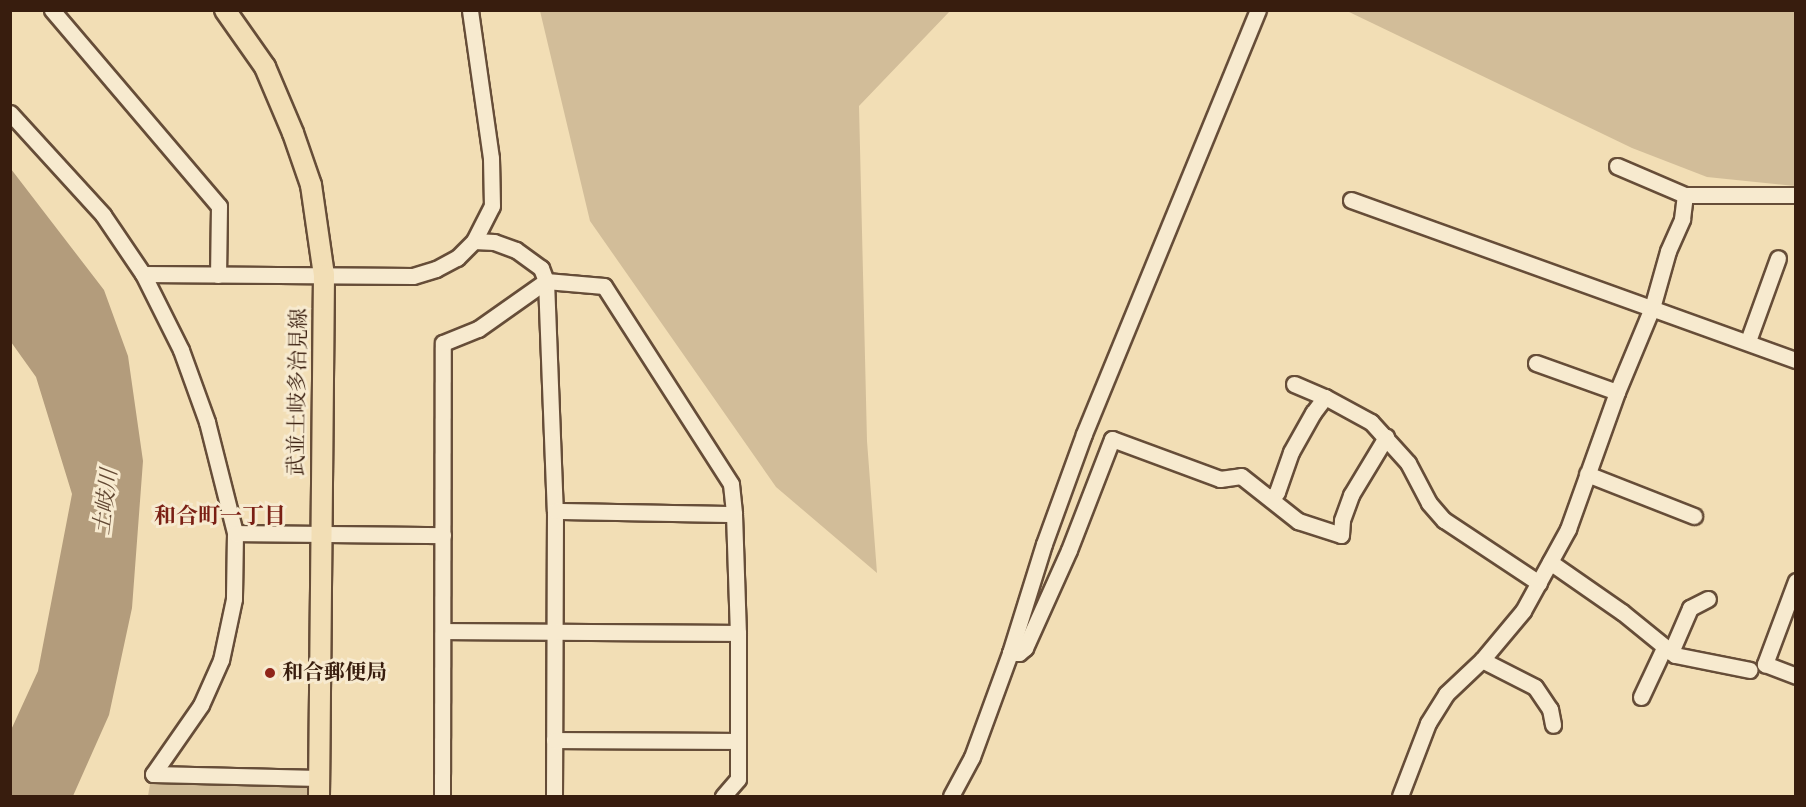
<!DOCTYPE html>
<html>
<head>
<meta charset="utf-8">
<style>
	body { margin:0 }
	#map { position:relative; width:1806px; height:807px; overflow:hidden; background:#f2deb5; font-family:"IM FELL Double Pica","Noto Serif JP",serif }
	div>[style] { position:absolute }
	.green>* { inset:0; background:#d2bd99 }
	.water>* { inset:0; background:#b39c7c }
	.roads { filter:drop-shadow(2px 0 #664d38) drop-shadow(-2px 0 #664d38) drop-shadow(0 2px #664d38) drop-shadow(0 -2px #664d38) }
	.minor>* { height:15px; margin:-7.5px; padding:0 7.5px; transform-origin:7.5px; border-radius:7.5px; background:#f7eacf }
	.major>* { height:20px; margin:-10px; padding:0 10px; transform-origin:10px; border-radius:10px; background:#f2deb5 }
	.dots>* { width:16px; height:16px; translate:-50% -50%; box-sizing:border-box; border:3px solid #f7eacf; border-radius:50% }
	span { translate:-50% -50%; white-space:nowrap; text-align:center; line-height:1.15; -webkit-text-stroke:6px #f7eacf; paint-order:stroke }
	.street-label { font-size:21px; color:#381d0e }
	.poi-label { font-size:21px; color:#381d0e; font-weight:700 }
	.left { translate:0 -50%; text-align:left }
	.water-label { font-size:22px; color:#634934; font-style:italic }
	.neighbourhood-label { font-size:22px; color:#7a1f14; font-weight:700 }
	.frame { position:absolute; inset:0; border:12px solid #381d0e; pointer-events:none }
</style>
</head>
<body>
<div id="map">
	<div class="green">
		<i style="clip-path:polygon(540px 11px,950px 11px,859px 106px,867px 441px,877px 573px,776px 487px,590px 221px)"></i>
		<i style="clip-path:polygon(1347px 11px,1795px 11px,1795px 186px,1707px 177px,1632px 148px)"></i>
		<i style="clip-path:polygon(150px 784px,309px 785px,309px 796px,148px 796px)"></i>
	</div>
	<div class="water">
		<i style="clip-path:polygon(11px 169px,104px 290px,128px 356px,143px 461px,132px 608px,109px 715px,73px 796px,11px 796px,11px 730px,38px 671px,72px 494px,36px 377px,11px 342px)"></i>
	</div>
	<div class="roads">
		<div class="minor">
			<i style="left:52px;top:10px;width:257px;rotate:49.6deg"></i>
			<i style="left:219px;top:206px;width:69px;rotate:90.8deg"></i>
			<i style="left:10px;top:113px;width:138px;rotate:47.6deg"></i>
			<i style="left:103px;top:215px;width:71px;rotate:55.9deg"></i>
			<i style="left:143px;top:274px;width:85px;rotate:63.4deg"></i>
			<i style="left:181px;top:350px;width:77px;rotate:70.1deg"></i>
			<i style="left:207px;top:422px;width:114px;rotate:75.8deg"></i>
			<i style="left:235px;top:533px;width:66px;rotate:90.9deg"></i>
			<i style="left:234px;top:599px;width:62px;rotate:102deg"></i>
			<i style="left:221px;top:660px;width:49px;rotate:114deg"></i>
			<i style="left:201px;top:705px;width:84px;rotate:124.8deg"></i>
			<i style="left:153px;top:774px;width:166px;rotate:1.4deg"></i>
			<i style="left:1617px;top:166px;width:74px;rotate:23.1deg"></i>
			<i style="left:1685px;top:195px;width:111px"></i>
			<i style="left:1351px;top:200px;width:473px;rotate:19.8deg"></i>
			<i style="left:474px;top:241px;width:20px;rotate:3deg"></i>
			<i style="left:494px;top:242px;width:23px;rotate:20deg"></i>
			<i style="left:516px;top:250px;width:31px;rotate:36deg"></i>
			<i style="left:541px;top:268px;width:14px;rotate:69deg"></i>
			<i style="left:546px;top:281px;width:230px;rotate:87.8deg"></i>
			<i style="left:555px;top:511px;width:285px;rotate:90.2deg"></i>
			<i style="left:143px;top:274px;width:270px;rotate:0.4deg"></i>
			<i style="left:413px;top:276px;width:24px;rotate:-17deg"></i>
			<i style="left:436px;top:269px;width:24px;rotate:-28deg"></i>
			<i style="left:457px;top:258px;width:24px;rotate:-45deg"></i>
			<i style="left:474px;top:241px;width:39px;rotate:-63deg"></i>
			<i style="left:492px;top:206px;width:48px;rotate:-91.2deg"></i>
			<i style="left:491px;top:158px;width:149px;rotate:-98.1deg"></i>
			<i style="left:1748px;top:341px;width:88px;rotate:-70.1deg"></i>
			<i style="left:1536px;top:363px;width:86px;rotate:19.7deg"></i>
			<i style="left:1294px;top:384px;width:34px;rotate:23deg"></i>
			<i style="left:1325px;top:397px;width:52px;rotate:28.5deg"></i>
			<i style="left:1371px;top:422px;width:55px;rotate:47.9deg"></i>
			<i style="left:1408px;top:463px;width:45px;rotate:62.3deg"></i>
			<i style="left:1429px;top:503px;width:23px;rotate:49deg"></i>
			<i style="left:1444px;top:520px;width:114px;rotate:33.6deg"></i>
			<i style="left:1587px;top:474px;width:115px;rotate:21.4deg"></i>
			<i style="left:1271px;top:499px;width:9px;rotate:-49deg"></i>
			<i style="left:1277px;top:492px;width:42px;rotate:-70.7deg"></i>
			<i style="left:1291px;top:452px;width:45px;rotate:-60.6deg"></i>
			<i style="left:1313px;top:413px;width:20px;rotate:-53deg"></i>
			<i style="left:555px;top:511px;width:179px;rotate:1deg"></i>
			<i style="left:734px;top:514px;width:119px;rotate:88.1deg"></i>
			<i style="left:738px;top:633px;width:146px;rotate:90deg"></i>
			<i style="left:738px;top:779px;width:23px;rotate:131deg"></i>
			<i style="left:235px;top:533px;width:208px;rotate:0.6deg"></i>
			<i style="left:1550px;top:562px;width:88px;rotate:34.8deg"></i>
			<i style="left:1622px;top:612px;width:68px;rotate:39.1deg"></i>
			<i style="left:1675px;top:655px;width:76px;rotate:11.3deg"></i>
			<i style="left:1796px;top:581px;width:89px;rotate:110.5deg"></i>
			<i style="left:1765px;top:664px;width:33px;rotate:21deg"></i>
			<i style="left:443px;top:631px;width:295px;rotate:0.4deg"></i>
			<i style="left:1671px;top:652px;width:48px;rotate:-66.6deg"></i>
			<i style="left:1690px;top:608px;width:20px;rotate:-27deg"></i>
			<i style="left:1010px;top:653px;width:9px"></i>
			<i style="left:1019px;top:653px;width:8px;rotate:-40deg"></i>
			<i style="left:1025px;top:648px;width:107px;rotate:-65.8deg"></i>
			<i style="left:1069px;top:550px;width:119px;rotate:-68.8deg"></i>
			<i style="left:1112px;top:439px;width:115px;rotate:20.3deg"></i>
			<i style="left:1220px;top:479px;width:21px;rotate:-8deg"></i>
			<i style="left:1241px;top:476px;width:73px;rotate:38.3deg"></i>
			<i style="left:1298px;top:521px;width:45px;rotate:18deg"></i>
			<i style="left:1341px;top:535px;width:15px;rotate:-86deg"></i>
			<i style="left:1342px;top:520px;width:27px;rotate:-70deg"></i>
			<i style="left:1351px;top:495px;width:68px;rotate:-58.9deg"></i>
			<i style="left:1482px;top:660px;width:59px;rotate:27deg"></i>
			<i style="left:1535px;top:687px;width:27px;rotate:56deg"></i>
			<i style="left:1550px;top:709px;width:16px;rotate:79deg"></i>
			<i style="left:1641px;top:697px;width:54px;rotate:-64.9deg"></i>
			<i style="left:554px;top:740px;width:183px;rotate:0.3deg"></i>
			<i style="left:442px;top:796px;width:453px;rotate:-89.9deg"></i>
			<i style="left:443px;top:343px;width:38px;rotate:-22deg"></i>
			<i style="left:478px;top:329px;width:83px;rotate:-35.2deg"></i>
			<i style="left:546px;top:281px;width:58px;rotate:4.9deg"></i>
			<i style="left:604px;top:286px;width:235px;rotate:57.3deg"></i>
			<i style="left:731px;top:484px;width:30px;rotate:84deg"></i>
			<i style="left:951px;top:796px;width:44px;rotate:-61.7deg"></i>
			<i style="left:972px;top:757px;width:111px;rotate:-69.9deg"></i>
			<i style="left:1010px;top:653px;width:114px;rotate:-72.7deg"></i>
			<i style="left:1044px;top:544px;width:117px;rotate:-70deg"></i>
			<i style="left:1084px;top:434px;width:458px;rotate:-67.7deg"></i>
			<i style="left:1400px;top:796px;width:78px;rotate:-69deg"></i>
			<i style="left:1428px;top:723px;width:34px;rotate:-58deg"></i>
			<i style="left:1446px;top:694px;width:50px;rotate:-43.4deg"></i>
			<i style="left:1482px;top:660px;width:64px;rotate:-50.1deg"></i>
			<i style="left:1523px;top:611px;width:94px;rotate:-61.2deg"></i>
			<i style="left:1568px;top:529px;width:145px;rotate:-70.3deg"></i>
			<i style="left:1617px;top:392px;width:91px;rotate:-67.4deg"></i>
			<i style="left:1652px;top:308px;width:59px;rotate:-74.3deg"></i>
			<i style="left:1668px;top:251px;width:35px;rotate:-66deg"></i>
			<i style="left:1682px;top:219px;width:24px;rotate:-83deg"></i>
		</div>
		<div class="major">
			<i style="left:225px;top:10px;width:70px;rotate:54.9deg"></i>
			<i style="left:265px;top:67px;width:72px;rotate:67deg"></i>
			<i style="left:293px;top:133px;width:55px;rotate:70.9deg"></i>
			<i style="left:311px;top:185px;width:91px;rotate:81.8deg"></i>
			<i style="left:324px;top:275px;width:521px;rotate:90.55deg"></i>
		</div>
	</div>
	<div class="dots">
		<i style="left:270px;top:673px;background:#8f2418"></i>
	</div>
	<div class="street-label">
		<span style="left:298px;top:392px;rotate:-89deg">武並土岐多治見線</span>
	</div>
	<div class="poi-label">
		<span class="left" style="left:282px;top:673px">和合郵便局</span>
	</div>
	<div class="water-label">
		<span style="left:106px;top:502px;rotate:-83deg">土岐川</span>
	</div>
	<div class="neighbourhood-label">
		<span style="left:220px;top:517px">和合町一丁目</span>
	</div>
	<div class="frame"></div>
</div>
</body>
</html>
